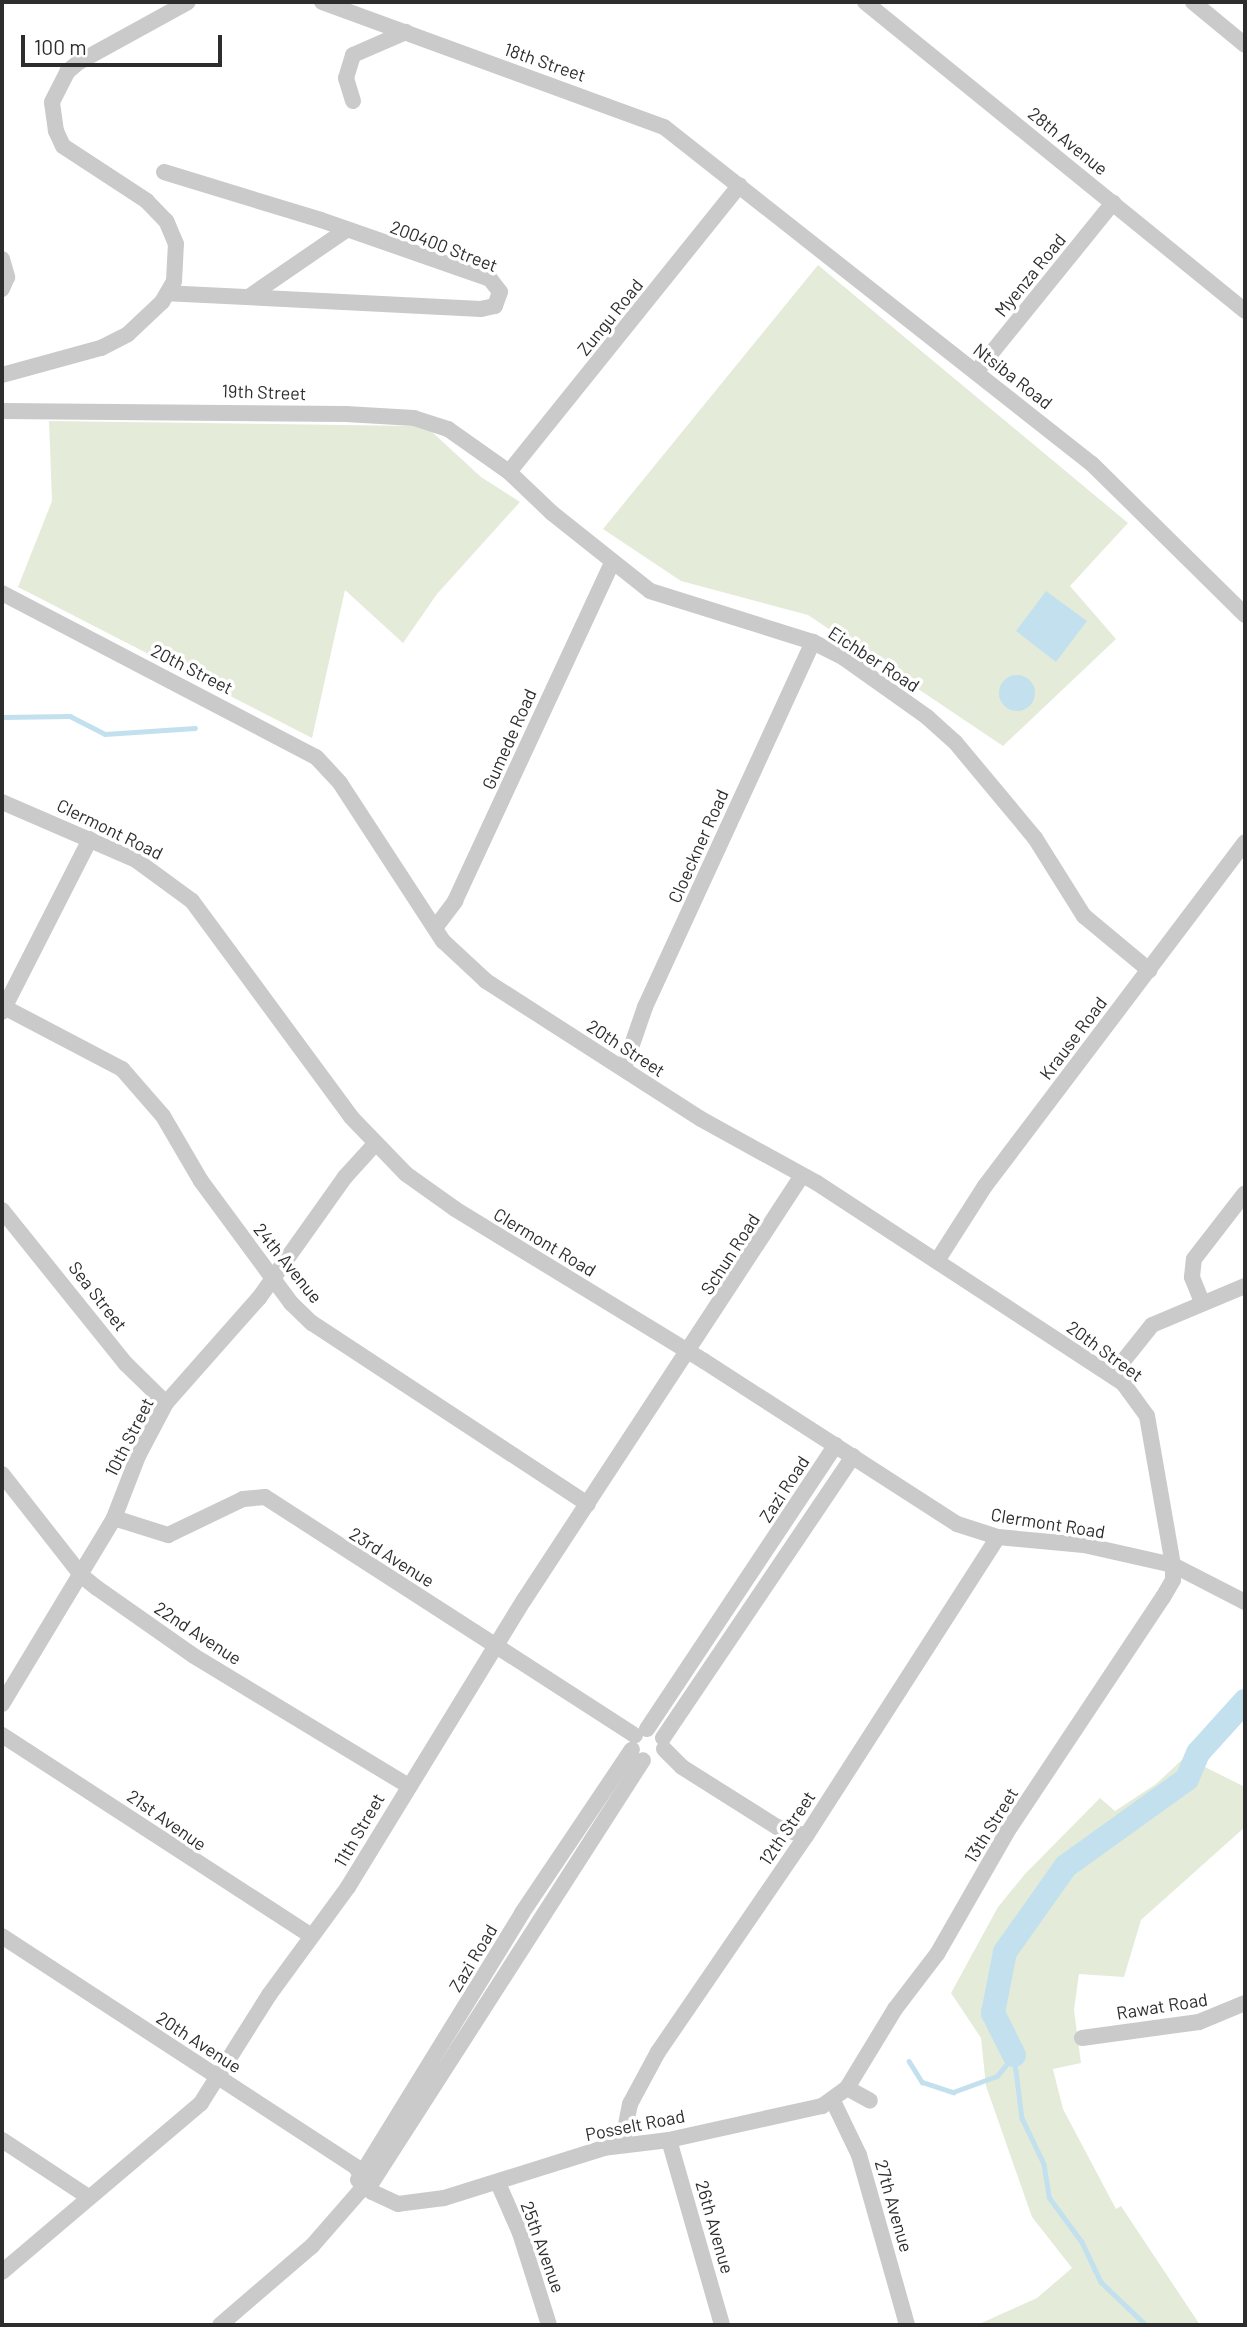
<!DOCTYPE html>
<html>
<head>
<meta charset="utf-8">
<style>
	body { margin:0 }
	#map { position:relative; width:1247px; height:2327px; overflow:hidden; background:#fff; font-family:Barlow,sans-serif }
	div>[style] { position:absolute }
	.green>* { inset:0; background:#e4ecd9 }
	.water>* { inset:0; background:#c3e0ee }
	.round { border-radius:50% }
	.stream>* { height:4.5px; margin:-2.25px; padding:0 2.25px; transform-origin:2.25px; border-radius:2.25px; background:#c3e0ee }
	.river>* { height:24px; margin:-12px; padding:0 12px; transform-origin:12px; border-radius:12px; background:#c3e0ee }
	.minor>* { height:16px; margin:-8px; padding:0 8px; transform-origin:8px; border-radius:8px; background:#cacaca }
	span { translate:-50% -50%; white-space:nowrap; text-align:center; line-height:1.15; -webkit-text-stroke:7px #fff; paint-order:stroke }
	.street-label { font-size:18px; color:#2d2d2d }
	.frame { position:absolute; inset:0; border:4px solid #2d2d2d; pointer-events:none }
	.scale { position:absolute; left:21px; top:35px; width:201px; height:32px; box-sizing:border-box; border:4px solid #2d2d2d; border-top:0; padding-left:9px; font-size:21px; line-height:24px; white-space:nowrap; color:#2d2d2d; -webkit-text-stroke:5px #fff; paint-order:stroke }
</style>
</head>
<body>
<div id="map">
	<div class="green">
		<i style="clip-path:polygon(818px 265px,1128px 523px,1070px 586px,1116px 639px,1003px 746px,808px 615px,681px 581px,603px 529px)"></i>
		<i style="clip-path:polygon(49px 421px,414px 426px,431px 431px,481px 477px,520px 502px,437px 594px,403px 643px,345px 590px,312px 738px,18px 587px,52px 501px)"></i>
		<i style="clip-path:polygon(1185px 1757px,1245px 1787px,1245px 1827px,1141px 1920px,1124px 1977px,1079px 1974px,1074px 2010px,1081px 2063px,1053px 2069px,1063px 2109px,1116px 2209px,1121px 2206px,1200px 2325px,977px 2325px,1037px 2298px,1072px 2268px,1032px 2217px,986px 2086px,981px 2038px,951px 1993px,998px 1907px,1025px 1874px,1100px 1798px,1115px 1811px,1156px 1784px)"></i>
	</div>
	<div class="water">
		<i style="clip-path:polygon(1046px 591px,1087px 621px,1056px 662px,1016px 631px)"></i>
		<i class="round" style="left:999px;top:675px;width:36px;height:36px"></i>
	</div>
	<div class="stream">
		<i style="left:2px;top:717px;width:68px;rotate:-0.8deg"></i>
		<i style="left:70px;top:716px;width:39px;rotate:27deg"></i>
		<i style="left:105px;top:734px;width:90px;rotate:-3.8deg"></i>
		<i style="left:1014px;top:2055px;width:64px;rotate:82.8deg"></i>
		<i style="left:1022px;top:2118px;width:51px;rotate:64.4deg"></i>
		<i style="left:1044px;top:2164px;width:33px;rotate:81deg"></i>
		<i style="left:1049px;top:2197px;width:56px;rotate:53.7deg"></i>
		<i style="left:1082px;top:2242px;width:44px;rotate:64.6deg"></i>
		<i style="left:1101px;top:2282px;width:62px;rotate:43.7deg"></i>
		<i style="left:909px;top:2061px;width:25px;rotate:58deg"></i>
		<i style="left:922px;top:2082px;width:33px;rotate:18deg"></i>
		<i style="left:953px;top:2092px;width:47px;rotate:-20deg"></i>
		<i style="left:997px;top:2076px;width:26px;rotate:-51deg"></i>
	</div>
	<div class="river">
		<i style="left:1014px;top:2055px;width:47px;rotate:-116.6deg"></i>
		<i style="left:993px;top:2013px;width:62px;rotate:-78.9deg"></i>
		<i style="left:1005px;top:1952px;width:105px;rotate:-54.7deg"></i>
		<i style="left:1066px;top:1866px;width:149px;rotate:-35.7deg"></i>
		<i style="left:1187px;top:1779px;width:28px;rotate:-67deg"></i>
		<i style="left:1198px;top:1753px;width:70px;rotate:-47.9deg"></i>
	</div>
	<div class="minor">
		<i style="left:322px;top:2px;width:364px;rotate:20.1deg"></i>
		<i style="left:664px;top:127px;width:545px;rotate:38.22deg"></i>
		<i style="left:1092px;top:464px;width:215px;rotate:44.6deg"></i>
		<i style="left:865px;top:2px;width:490px;rotate:39.1deg"></i>
		<i style="left:1193px;top:2px;width:67px;rotate:39.6deg"></i>
		<i style="left:353px;top:101px;width:24px;rotate:-107deg"></i>
		<i style="left:346px;top:78px;width:24px;rotate:-73deg"></i>
		<i style="left:353px;top:55px;width:58px;rotate:-23.5deg"></i>
		<i style="left:164px;top:172px;width:164px;rotate:17deg"></i>
		<i style="left:321px;top:220px;width:179px;rotate:19.2deg"></i>
		<i style="left:490px;top:279px;width:16px;rotate:52deg"></i>
		<i style="left:500px;top:292px;width:15px;rotate:110deg"></i>
		<i style="left:495px;top:306px;width:14px;rotate:168deg"></i>
		<i style="left:481px;top:309px;width:313px;rotate:-177.1deg"></i>
		<i style="left:2px;top:259px;width:19px;rotate:74deg"></i>
		<i style="left:7px;top:277px;width:13px;rotate:113deg"></i>
		<i style="left:250px;top:296px;width:116px;rotate:-34.5deg"></i>
		<i style="left:976px;top:372px;width:218px;rotate:-51deg"></i>
		<i style="left:2px;top:375px;width:103px;rotate:-15.3deg"></i>
		<i style="left:101px;top:348px;width:30px;rotate:-27deg"></i>
		<i style="left:128px;top:334px;width:47px;rotate:-43.3deg"></i>
		<i style="left:162px;top:302px;width:24px;rotate:-60deg"></i>
		<i style="left:174px;top:281px;width:37px;rotate:-87deg"></i>
		<i style="left:176px;top:244px;width:25px;rotate:-113deg"></i>
		<i style="left:166px;top:221px;width:28px;rotate:-134deg"></i>
		<i style="left:147px;top:201px;width:100px;rotate:-146.8deg"></i>
		<i style="left:63px;top:146px;width:17px;rotate:-115deg"></i>
		<i style="left:56px;top:131px;width:29px;rotate:-98deg"></i>
		<i style="left:52px;top:102px;width:34px;rotate:-63deg"></i>
		<i style="left:67px;top:72px;width:16px;rotate:-40deg"></i>
		<i style="left:79px;top:62px;width:124px;rotate:-28.8deg"></i>
		<i style="left:2px;top:411px;width:344px;rotate:0.5deg"></i>
		<i style="left:346px;top:414px;width:68px;rotate:3.4deg"></i>
		<i style="left:414px;top:418px;width:36px;rotate:18deg"></i>
		<i style="left:448px;top:429px;width:75px;rotate:35.2deg"></i>
		<i style="left:509px;top:472px;width:59px;rotate:43.6deg"></i>
		<i style="left:552px;top:513px;width:125px;rotate:38.5deg"></i>
		<i style="left:650px;top:591px;width:171px;rotate:17.4deg"></i>
		<i style="left:813px;top:642px;width:35px;rotate:27deg"></i>
		<i style="left:844px;top:658px;width:102px;rotate:35.4deg"></i>
		<i style="left:927px;top:717px;width:38px;rotate:42deg"></i>
		<i style="left:955px;top:742px;width:125px;rotate:50.2deg"></i>
		<i style="left:1035px;top:838px;width:92px;rotate:57.9deg"></i>
		<i style="left:1084px;top:916px;width:85px;rotate:39.7deg"></i>
		<i style="left:509px;top:472px;width:368px;rotate:-51.2deg"></i>
		<i style="left:2px;top:593px;width:354px;rotate:27.6deg"></i>
		<i style="left:316px;top:757px;width:35px;rotate:47deg"></i>
		<i style="left:340px;top:783px;width:189px;rotate:56.9deg"></i>
		<i style="left:443px;top:941px;width:59px;rotate:42.9deg"></i>
		<i style="left:486px;top:981px;width:255px;rotate:32.7deg"></i>
		<i style="left:701px;top:1119px;width:132px;rotate:28.9deg"></i>
		<i style="left:817px;top:1183px;width:366px;rotate:33.2deg"></i>
		<i style="left:1123px;top:1383px;width:41px;rotate:54deg"></i>
		<i style="left:1147px;top:1416px;width:151px;rotate:80.1deg"></i>
		<i style="left:1173px;top:1565px;width:15px;rotate:90deg"></i>
		<i style="left:1173px;top:1580px;width:20px;rotate:120deg"></i>
		<i style="left:1163px;top:1597px;width:282px;rotate:123.6deg"></i>
		<i style="left:1007px;top:1832px;width:141px;rotate:119.8deg"></i>
		<i style="left:937px;top:1954px;width:69px;rotate:127.4deg"></i>
		<i style="left:895px;top:2009px;width:92px;rotate:121.3deg"></i>
		<i style="left:847px;top:2088px;width:31px;rotate:144deg"></i>
		<i style="left:822px;top:2106px;width:157px;rotate:167.5deg"></i>
		<i style="left:669px;top:2140px;width:65px;rotate:173deg"></i>
		<i style="left:604px;top:2148px;width:168px;rotate:162.6deg"></i>
		<i style="left:444px;top:2198px;width:46px;rotate:172.6deg"></i>
		<i style="left:398px;top:2204px;width:29px;rotate:-155deg"></i>
		<i style="left:372px;top:2192px;width:30px;rotate:-123deg"></i>
		<i style="left:356px;top:2167px;width:423px;rotate:-146.9deg"></i>
		<i style="left:2px;top:802px;width:146px;rotate:23.4deg"></i>
		<i style="left:136px;top:860px;width:69px;rotate:36.2deg"></i>
		<i style="left:192px;top:901px;width:268px;rotate:53.6deg"></i>
		<i style="left:351px;top:1117px;width:79px;rotate:46deg"></i>
		<i style="left:406px;top:1174px;width:60px;rotate:35.5deg"></i>
		<i style="left:455px;top:1209px;width:292px;rotate:31.4deg"></i>
		<i style="left:704px;top:1361px;width:301px;rotate:32.8deg"></i>
		<i style="left:957px;top:1524px;width:43px;rotate:17.6deg"></i>
		<i style="left:998px;top:1537px;width:86px;rotate:5.3deg"></i>
		<i style="left:1084px;top:1545px;width:91px;rotate:12.7deg"></i>
		<i style="left:1173px;top:1565px;width:81px;rotate:27.2deg"></i>
		<i style="left:435px;top:928px;width:34px;rotate:-53deg"></i>
		<i style="left:455px;top:901px;width:374px;rotate:-65.1deg"></i>
		<i style="left:2px;top:1006px;width:136px;rotate:27.7deg"></i>
		<i style="left:122px;top:1069px;width:62px;rotate:48.9deg"></i>
		<i style="left:163px;top:1116px;width:75px;rotate:59.7deg"></i>
		<i style="left:201px;top:1181px;width:152px;rotate:53.6deg"></i>
		<i style="left:291px;top:1303px;width:29px;rotate:44deg"></i>
		<i style="left:312px;top:1323px;width:330px;rotate:33.3deg"></i>
		<i style="left:2px;top:1012px;width:194px;rotate:-63deg"></i>
		<i style="left:624px;top:1068px;width:65px;rotate:-71deg"></i>
		<i style="left:645px;top:1007px;width:402px;rotate:-65.3deg"></i>
		<i style="left:2px;top:1210px;width:198px;rotate:51.2deg"></i>
		<i style="left:126px;top:1364px;width:56px;rotate:44.3deg"></i>
		<i style="left:937px;top:1261px;width:89px;rotate:-57.4deg"></i>
		<i style="left:985px;top:1186px;width:431px;rotate:-52.9deg"></i>
		<i style="left:1202px;top:1302px;width:27px;rotate:-112deg"></i>
		<i style="left:1192px;top:1277px;width:18px;rotate:-84deg"></i>
		<i style="left:1194px;top:1259px;width:83px;rotate:-52.3deg"></i>
		<i style="left:1112px;top:1375px;width:64px;rotate:-51.3deg"></i>
		<i style="left:1152px;top:1325px;width:101px;rotate:-22.8deg"></i>
		<i style="left:2px;top:1474px;width:130px;rotate:51.9deg"></i>
		<i style="left:82px;top:1576px;width:19px;rotate:39deg"></i>
		<i style="left:97px;top:1588px;width:118px;rotate:35deg"></i>
		<i style="left:194px;top:1656px;width:249px;rotate:31.2deg"></i>
		<i style="left:114px;top:1518px;width:57px;rotate:17.5deg"></i>
		<i style="left:168px;top:1535px;width:83px;rotate:-25.6deg"></i>
		<i style="left:243px;top:1499px;width:22px;rotate:-5deg"></i>
		<i style="left:265px;top:1497px;width:440px;rotate:32.8deg"></i>
		<i style="left:2px;top:1704px;width:217px;rotate:-58.9deg"></i>
		<i style="left:114px;top:1518px;width:66px;rotate:-68.8deg"></i>
		<i style="left:138px;top:1456px;width:60px;rotate:-62.2deg"></i>
		<i style="left:166px;top:1403px;width:140px;rotate:-48.5deg"></i>
		<i style="left:259px;top:1298px;width:148px;rotate:-54.6deg"></i>
		<i style="left:345px;top:1177px;width:45px;rotate:-47.7deg"></i>
		<i style="left:647px;top:1729px;width:341px;rotate:-56.4deg"></i>
		<i style="left:2px;top:1735px;width:369px;rotate:33deg"></i>
		<i style="left:663px;top:1738px;width:340px;rotate:-56deg"></i>
		<i style="left:664px;top:1749px;width:25px;rotate:45deg"></i>
		<i style="left:682px;top:1767px;width:112px;rotate:32.3deg"></i>
		<i style="left:777px;top:1827px;width:30px;rotate:17deg"></i>
		<i style="left:1082px;top:2038px;width:118px;rotate:-7.8deg"></i>
		<i style="left:1199px;top:2022px;width:50px;rotate:-22.4deg"></i>
		<i style="left:847px;top:2088px;width:26px;rotate:29deg"></i>
		<i style="left:833px;top:2101px;width:60px;rotate:64.3deg"></i>
		<i style="left:859px;top:2155px;width:177px;rotate:74.2deg"></i>
		<i style="left:2px;top:2140px;width:102px;rotate:33.4deg"></i>
		<i style="left:669px;top:2140px;width:192px;rotate:74deg"></i>
		<i style="left:622px;top:2145px;width:42px;rotate:-79deg"></i>
		<i style="left:630px;top:2104px;width:59px;rotate:-61.7deg"></i>
		<i style="left:658px;top:2052px;width:262px;rotate:-55.6deg"></i>
		<i style="left:806px;top:1836px;width:355px;rotate:-57.3deg"></i>
		<i style="left:358px;top:2180px;width:313px;rotate:-58.4deg"></i>
		<i style="left:522px;top:1913px;width:197px;rotate:-56.1deg"></i>
		<i style="left:498px;top:2183px;width:55px;rotate:66.3deg"></i>
		<i style="left:520px;top:2233px;width:96px;rotate:72.5deg"></i>
		<i style="left:2px;top:2272px;width:261px;rotate:-40.3deg"></i>
		<i style="left:201px;top:2103px;width:128px;rotate:-57.8deg"></i>
		<i style="left:269px;top:1995px;width:134px;rotate:-53.8deg"></i>
		<i style="left:348px;top:1887px;width:337px;rotate:-58.5deg"></i>
		<i style="left:524px;top:1600px;width:506px;rotate:-56.78deg"></i>
		<i style="left:220px;top:2325px;width:121px;rotate:-40.7deg"></i>
		<i style="left:312px;top:2246px;width:73px;rotate:-48.9deg"></i>
		<i style="left:360px;top:2191px;width:10px;rotate:-24deg"></i>
		<i style="left:369px;top:2187px;width:507px;rotate:-57.31deg"></i>
	</div>
	<div class="street-label">
		<span style="left:545px;top:62px;rotate:19deg">18th Street</span>
		<span style="left:1068px;top:141px;rotate:39deg">28th Avenue</span>
		<span style="left:444px;top:246px;rotate:21deg">200400 Street</span>
		<span style="left:1030px;top:275px;rotate:-51deg">Myenza Road</span>
		<span style="left:610px;top:317px;rotate:-51deg">Zungu Road</span>
		<span style="left:1013px;top:376px;rotate:38deg">Ntsiba Road</span>
		<span style="left:264px;top:392px;rotate:2deg">19th Street</span>
		<span style="left:874px;top:659px;rotate:33deg">Eichber Road</span>
		<span style="left:192px;top:669px;rotate:27deg">20th Street</span>
		<span style="left:509px;top:739px;rotate:-66deg">Gumede Road</span>
		<span style="left:110px;top:829px;rotate:26deg">Clermont Road</span>
		<span style="left:698px;top:846px;rotate:-66deg">Cloeckner Road</span>
		<span style="left:1073px;top:1038px;rotate:-53deg">Krause Road</span>
		<span style="left:626px;top:1048px;rotate:33deg">20th Street</span>
		<span style="left:545px;top:1242px;rotate:31deg">Clermont Road</span>
		<span style="left:730px;top:1254px;rotate:-57deg">Schun Road</span>
		<span style="left:288px;top:1263px;rotate:51deg">24th Avenue</span>
		<span style="left:98px;top:1296px;rotate:52deg">Sea Street</span>
		<span style="left:1105px;top:1351px;rotate:36deg">20th Street</span>
		<span style="left:129px;top:1437px;rotate:-63deg">10th Street</span>
		<span style="left:784px;top:1489px;rotate:-57deg">Zazi Road</span>
		<span style="left:1048px;top:1523px;rotate:9deg">Clermont Road</span>
		<span style="left:392px;top:1557px;rotate:32deg">23rd Avenue</span>
		<span style="left:198px;top:1633px;rotate:33deg">22nd Avenue</span>
		<span style="left:167px;top:1820px;rotate:35deg">21st Avenue</span>
		<span style="left:991px;top:1825px;rotate:-58deg">13th Street</span>
		<span style="left:787px;top:1828px;rotate:-56deg">12th Street</span>
		<span style="left:359px;top:1830px;rotate:-60deg">11th Street</span>
		<span style="left:473px;top:1958px;rotate:-59deg">Zazi Road</span>
		<span style="left:1162px;top:2006px;rotate:-9deg">Rawat Road</span>
		<span style="left:199px;top:2042px;rotate:33deg">20th Avenue</span>
		<span style="left:635px;top:2125px;rotate:-11deg">Posselt Road</span>
		<span style="left:894px;top:2206px;rotate:74deg">27th Avenue</span>
		<span style="left:715px;top:2227px;rotate:74deg">26th Avenue</span>
		<span style="left:543px;top:2247px;rotate:70deg">25th Avenue</span>
	</div>
	<div class="frame"></div>
	<div class="scale">100 m</div>
</div>
</body>
</html>
